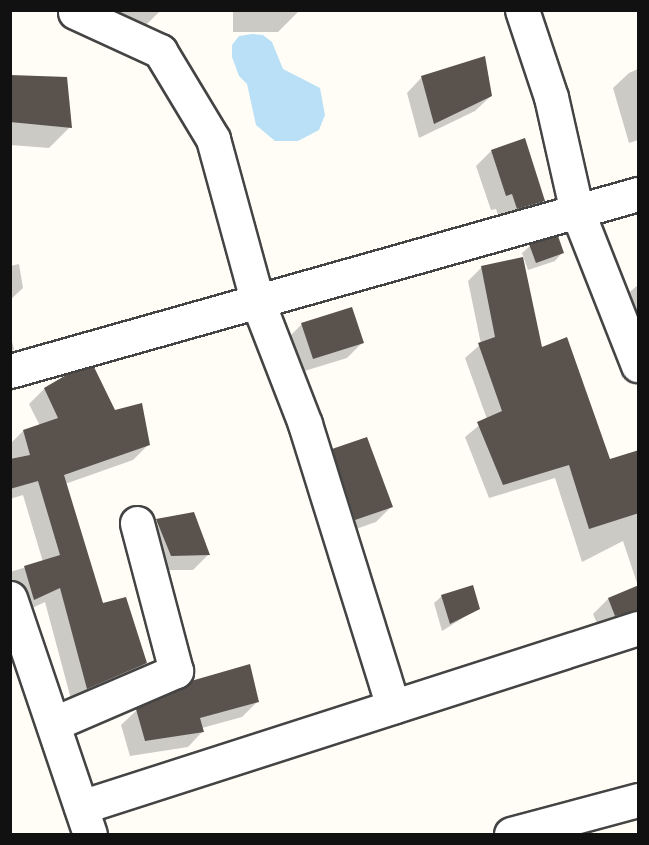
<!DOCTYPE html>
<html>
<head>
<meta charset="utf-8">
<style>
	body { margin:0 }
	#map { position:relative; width:649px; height:845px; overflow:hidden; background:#fffdf5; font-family:"Roboto Serif",serif }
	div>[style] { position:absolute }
	.water>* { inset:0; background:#b9e0f7 }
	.shadow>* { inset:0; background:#0003 }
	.building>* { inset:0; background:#5a524d }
	.roads { filter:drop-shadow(2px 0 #444) drop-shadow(-2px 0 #444) drop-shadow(0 2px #444) drop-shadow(0 -2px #444) }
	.minor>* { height:33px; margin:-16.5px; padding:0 16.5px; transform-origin:16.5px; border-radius:16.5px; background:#fff }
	span { translate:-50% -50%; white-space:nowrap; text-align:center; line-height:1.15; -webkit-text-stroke:6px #fff; paint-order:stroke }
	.frame { position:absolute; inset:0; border:12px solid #111; pointer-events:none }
</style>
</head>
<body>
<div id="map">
	<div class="water">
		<i style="clip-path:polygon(252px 34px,263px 35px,272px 42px,283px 69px,320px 88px,325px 115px,319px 130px,298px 141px,275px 141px,256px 125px,247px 84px,239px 76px,232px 57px,232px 45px,239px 36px)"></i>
	</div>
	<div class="shadow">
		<i style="clip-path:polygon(73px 10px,161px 10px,140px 31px)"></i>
		<i style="clip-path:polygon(233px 10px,300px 10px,278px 32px,233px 32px)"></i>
		<i style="clip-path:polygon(638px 69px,638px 140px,629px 143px,613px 88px,629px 73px)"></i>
		<i style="clip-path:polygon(10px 77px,70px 127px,49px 148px,10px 145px)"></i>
		<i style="clip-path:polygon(422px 77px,491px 96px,475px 111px,419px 138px,407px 93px)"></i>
		<i style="clip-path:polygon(491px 151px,544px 200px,528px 215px,501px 223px,496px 209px,491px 210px,476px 166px)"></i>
		<i style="clip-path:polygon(530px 246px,562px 253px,555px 261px,528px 270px,522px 253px)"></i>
		<i style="clip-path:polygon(19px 264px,23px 288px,10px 300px,10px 266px)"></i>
		<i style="clip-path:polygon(482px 267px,541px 350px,610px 461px,638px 451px,638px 586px,623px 541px,582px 562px,555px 478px,489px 498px,465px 437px,487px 419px,465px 358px,481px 344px,468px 281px)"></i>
		<i style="clip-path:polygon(638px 285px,638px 346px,614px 305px)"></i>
		<i style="clip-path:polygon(302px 324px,362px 343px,347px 358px,298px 373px,287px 339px)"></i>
		<i style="clip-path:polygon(10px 334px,14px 349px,10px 353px)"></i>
		<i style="clip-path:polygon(69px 375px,148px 445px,133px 460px,65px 484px,102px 604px,145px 663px,130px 678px,72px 703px,45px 602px,15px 616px,10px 606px,10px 572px,43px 562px,23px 495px,10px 499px,10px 444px,23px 431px,40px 426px,29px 404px,44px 389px)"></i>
		<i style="clip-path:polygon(333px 450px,391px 507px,376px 522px,339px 535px,318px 466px)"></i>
		<i style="clip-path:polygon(157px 521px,208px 555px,193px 570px,155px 570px,142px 536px)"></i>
		<i style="clip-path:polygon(638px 586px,638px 626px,600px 630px,593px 614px,608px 599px)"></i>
		<i style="clip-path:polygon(442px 596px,479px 608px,442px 631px,434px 603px)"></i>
		<i style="clip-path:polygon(257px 702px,242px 717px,202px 728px,203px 731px,188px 747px,130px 756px,121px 725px,137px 710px)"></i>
	</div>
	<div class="building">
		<i style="clip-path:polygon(485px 56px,492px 96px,434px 124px,421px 76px)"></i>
		<i style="clip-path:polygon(10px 75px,67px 77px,72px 128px,10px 122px)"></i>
		<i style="clip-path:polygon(525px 138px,545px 201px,517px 209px,512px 194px,506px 196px,491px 150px)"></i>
		<i style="clip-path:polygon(558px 236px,564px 253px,536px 263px,529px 244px)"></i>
		<i style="clip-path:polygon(523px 257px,542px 347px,567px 337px,610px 459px,639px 450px,639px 513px,589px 529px,569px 465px,503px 485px,477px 422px,502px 411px,478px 343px,495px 337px,481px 266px)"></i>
		<i style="clip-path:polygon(352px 307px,364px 343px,313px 359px,301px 323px)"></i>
		<i style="clip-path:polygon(94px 367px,115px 410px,142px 403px,150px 445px,64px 475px,103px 603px,126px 597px,147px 663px,87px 689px,60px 588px,34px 600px,24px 566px,60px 555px,38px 481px,10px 489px,10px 459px,30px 455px,23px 430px,58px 418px,44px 388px,68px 374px)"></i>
		<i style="clip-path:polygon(367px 437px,393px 507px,355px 520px,332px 449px)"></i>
		<i style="clip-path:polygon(194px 512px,210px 555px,171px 556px,156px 519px)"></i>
		<i style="clip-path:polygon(473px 585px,480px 609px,450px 624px,441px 595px)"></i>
		<i style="clip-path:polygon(639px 585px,639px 610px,615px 616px,608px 598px)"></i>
		<i style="clip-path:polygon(250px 664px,259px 702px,200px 718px,204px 732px,145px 741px,136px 709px,191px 681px)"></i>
	</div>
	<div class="roads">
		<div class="minor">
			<i style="left:522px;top:10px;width:92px;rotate:71.6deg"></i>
			<i style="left:551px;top:97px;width:114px;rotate:77.3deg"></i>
			<i style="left:576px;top:208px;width:169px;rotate:68.5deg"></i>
			<i style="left:75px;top:12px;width:94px;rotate:24.6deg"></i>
			<i style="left:160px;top:51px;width:103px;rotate:58.9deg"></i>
			<i style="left:213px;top:139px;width:167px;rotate:74.7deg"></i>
			<i style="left:257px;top:300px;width:133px;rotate:68.8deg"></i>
			<i style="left:305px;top:424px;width:296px;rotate:72.7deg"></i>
			<i style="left:10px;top:371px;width:652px;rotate:-15.74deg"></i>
			<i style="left:10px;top:598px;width:249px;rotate:71.3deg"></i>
			<i style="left:55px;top:723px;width:132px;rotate:-23.3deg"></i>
			<i style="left:176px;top:671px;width:153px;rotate:-104.8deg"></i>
			<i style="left:81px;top:807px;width:585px;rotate:-17.82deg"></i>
			<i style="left:511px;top:834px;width:131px;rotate:-15deg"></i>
		</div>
	</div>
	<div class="frame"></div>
</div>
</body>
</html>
